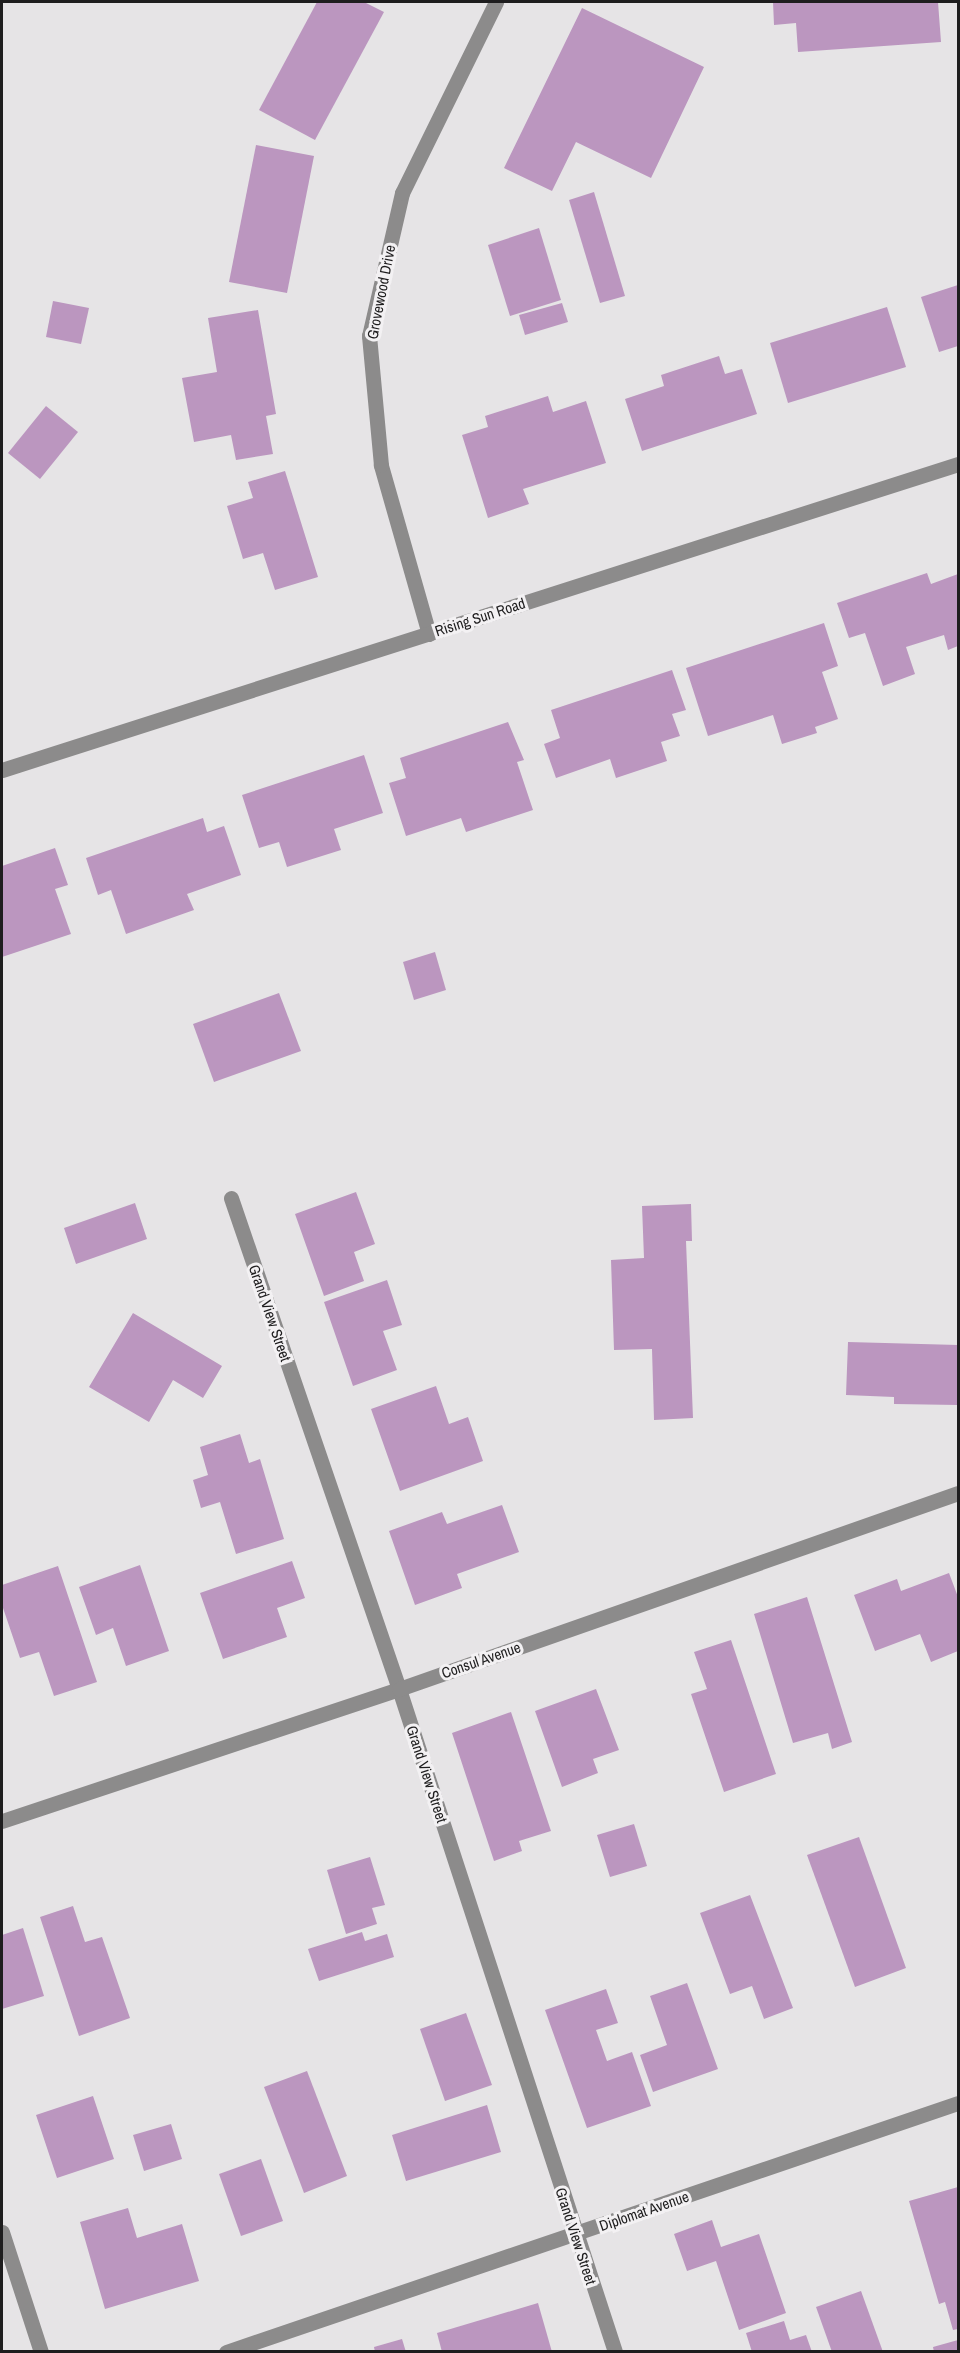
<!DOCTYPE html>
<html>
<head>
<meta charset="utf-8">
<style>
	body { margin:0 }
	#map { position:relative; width:960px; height:2353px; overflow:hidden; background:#e6e4e6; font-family:"Archivo Narrow",sans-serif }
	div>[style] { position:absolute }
	.building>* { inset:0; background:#bb96bf }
	.street>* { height:15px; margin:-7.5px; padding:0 7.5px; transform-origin:7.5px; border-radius:7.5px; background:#8c8b8b }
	span { translate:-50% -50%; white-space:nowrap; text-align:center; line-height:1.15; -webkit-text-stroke:6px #f3f1f3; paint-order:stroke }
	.street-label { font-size:15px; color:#1e1d1e }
	.frame { position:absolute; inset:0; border:3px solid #1e1d1e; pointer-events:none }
</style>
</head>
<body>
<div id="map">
	<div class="building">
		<i style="clip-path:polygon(317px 2px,364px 2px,384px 12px,315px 140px,259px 110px)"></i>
		<i style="clip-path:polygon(773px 2px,938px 2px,941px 42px,798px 52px,796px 23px,774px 25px)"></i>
		<i style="clip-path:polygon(582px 8px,704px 67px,651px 178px,576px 142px,552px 191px,504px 168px)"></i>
		<i style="clip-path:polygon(256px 145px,314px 156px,287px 293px,229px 282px)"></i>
		<i style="clip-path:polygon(594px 192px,625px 296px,600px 303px,569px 200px)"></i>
		<i style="clip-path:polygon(539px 228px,561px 300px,510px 316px,488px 245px)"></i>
		<i style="clip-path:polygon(958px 285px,958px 346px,939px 352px,921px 297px)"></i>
		<i style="clip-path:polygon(53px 301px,89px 308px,81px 344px,46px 337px)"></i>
		<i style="clip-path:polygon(562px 303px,568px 322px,525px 335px,519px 315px)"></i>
		<i style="clip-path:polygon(887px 307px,906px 367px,788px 403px,770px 343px)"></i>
		<i style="clip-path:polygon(258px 310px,276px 414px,266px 416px,273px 454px,236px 460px,231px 435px,194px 442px,182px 378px,217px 372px,208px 318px)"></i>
		<i style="clip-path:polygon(719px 356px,725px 374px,742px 369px,757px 414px,642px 451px,625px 399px,664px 386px,661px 375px)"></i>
		<i style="clip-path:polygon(548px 396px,553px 412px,586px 401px,606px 463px,523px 489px,529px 504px,488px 518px,462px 435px,488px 427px,485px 416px)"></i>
		<i style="clip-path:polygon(46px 406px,78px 432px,40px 479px,8px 453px)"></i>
		<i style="clip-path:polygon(285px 471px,318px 577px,275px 590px,263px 553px,243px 559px,227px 506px,253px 498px,248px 482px)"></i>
		<i style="clip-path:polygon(927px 573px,931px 584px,958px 574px,958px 646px,948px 650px,944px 635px,906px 647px,915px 674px,883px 686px,865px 633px,849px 638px,837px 603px)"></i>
		<i style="clip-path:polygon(824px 623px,838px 666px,822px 672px,838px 719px,815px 727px,817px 733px,782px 744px,773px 715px,708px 736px,686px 668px)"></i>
		<i style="clip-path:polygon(672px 670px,686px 710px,672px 714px,680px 736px,661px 742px,667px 761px,616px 778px,610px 759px,556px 778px,544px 744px,560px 738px,551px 710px)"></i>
		<i style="clip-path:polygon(508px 722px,524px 760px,517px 762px,533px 810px,466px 832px,461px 818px,406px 836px,389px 783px,406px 778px,400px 758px)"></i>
		<i style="clip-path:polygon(364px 755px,383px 813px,334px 829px,341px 850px,287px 867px,279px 842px,259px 848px,242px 795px)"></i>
		<i style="clip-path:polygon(203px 818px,207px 832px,224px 826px,241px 875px,187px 894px,194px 910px,126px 934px,111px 890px,98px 895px,86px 858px)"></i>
		<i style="clip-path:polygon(55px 848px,68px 885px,55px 889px,71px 934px,2px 957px,2px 866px)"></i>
		<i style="clip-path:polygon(435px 952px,446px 990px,414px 1000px,403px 962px)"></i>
		<i style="clip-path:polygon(279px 993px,301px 1051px,214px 1082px,193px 1024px)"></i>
		<i style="clip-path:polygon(356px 1192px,375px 1244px,354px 1252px,364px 1281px,324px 1296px,295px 1214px)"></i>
		<i style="clip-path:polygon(135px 1203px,147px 1239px,76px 1264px,64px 1228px)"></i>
		<i style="clip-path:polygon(691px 1204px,692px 1241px,686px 1241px,693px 1418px,654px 1420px,652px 1349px,614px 1350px,611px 1260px,644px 1258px,642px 1206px)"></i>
		<i style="clip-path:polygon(387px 1280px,402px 1325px,383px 1331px,397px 1370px,353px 1386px,324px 1302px)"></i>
		<i style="clip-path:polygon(133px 1313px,222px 1366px,203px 1398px,173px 1380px,149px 1422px,89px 1387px)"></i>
		<i style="clip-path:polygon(848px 1342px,958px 1345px,958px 1405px,894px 1404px,894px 1397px,846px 1395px)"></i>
		<i style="clip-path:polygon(436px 1386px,449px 1424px,468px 1417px,483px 1461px,400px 1491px,371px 1409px)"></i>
		<i style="clip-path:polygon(240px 1434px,249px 1463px,260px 1459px,284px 1539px,236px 1554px,220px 1502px,201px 1508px,193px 1480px,208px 1475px,200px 1447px)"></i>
		<i style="clip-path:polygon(502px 1505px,519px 1552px,457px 1574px,462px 1588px,415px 1605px,389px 1531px,442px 1512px,447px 1524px)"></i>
		<i style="clip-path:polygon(292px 1561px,305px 1598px,277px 1608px,287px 1637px,223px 1659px,200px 1593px)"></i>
		<i style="clip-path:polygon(140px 1565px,169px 1651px,126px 1666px,113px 1628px,96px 1635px,79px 1587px)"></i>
		<i style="clip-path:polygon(58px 1566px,97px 1682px,54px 1696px,39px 1652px,20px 1658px,2px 1605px,2px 1585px)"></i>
		<i style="clip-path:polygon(949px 1573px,958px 1597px,958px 1651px,931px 1662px,920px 1634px,875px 1651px,854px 1595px,897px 1579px,901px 1591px)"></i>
		<i style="clip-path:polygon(807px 1597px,852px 1742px,832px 1749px,828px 1733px,793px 1743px,754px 1614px)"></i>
		<i style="clip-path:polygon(731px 1640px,776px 1774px,724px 1792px,691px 1694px,707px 1689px,694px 1652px)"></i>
		<i style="clip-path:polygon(596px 1689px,619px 1750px,593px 1759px,598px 1773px,562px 1787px,535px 1711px)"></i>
		<i style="clip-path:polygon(511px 1712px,551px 1831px,519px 1841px,522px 1851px,494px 1861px,452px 1733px)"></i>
		<i style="clip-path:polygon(634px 1824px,647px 1866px,610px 1877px,597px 1835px)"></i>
		<i style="clip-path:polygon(859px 1837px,906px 1968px,855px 1987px,807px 1855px)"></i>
		<i style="clip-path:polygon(370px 1857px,385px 1905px,372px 1908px,377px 1924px,346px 1934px,327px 1870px)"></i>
		<i style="clip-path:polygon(750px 1895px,793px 2008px,764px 2019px,752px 1986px,730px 1994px,700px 1913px)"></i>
		<i style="clip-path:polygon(73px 1906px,85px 1942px,102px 1937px,130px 2018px,79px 2036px,40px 1917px)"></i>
		<i style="clip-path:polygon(23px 1928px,44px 1996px,2px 2009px,2px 1935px)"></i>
		<i style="clip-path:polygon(362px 1932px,365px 1941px,387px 1934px,394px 1957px,319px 1981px,308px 1949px)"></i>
		<i style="clip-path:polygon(687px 1983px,718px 2069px,653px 2092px,640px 2055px,667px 2045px,650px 1996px)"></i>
		<i style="clip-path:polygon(606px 1989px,618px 2023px,596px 2030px,607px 2061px,632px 2052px,651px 2106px,587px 2128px,545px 2010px)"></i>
		<i style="clip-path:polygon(466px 2013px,492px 2085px,445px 2101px,420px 2029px)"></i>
		<i style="clip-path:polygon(307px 2071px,347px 2176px,304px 2193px,264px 2087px)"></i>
		<i style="clip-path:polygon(93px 2096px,114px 2159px,57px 2178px,36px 2115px)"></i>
		<i style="clip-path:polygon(487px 2105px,501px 2152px,406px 2181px,392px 2135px)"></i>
		<i style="clip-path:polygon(171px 2124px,182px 2159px,144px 2171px,133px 2135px)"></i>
		<i style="clip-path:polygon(261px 2159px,283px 2221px,241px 2236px,219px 2174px)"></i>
		<i style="clip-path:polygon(958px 2187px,958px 2329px,953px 2330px,945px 2302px,939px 2304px,909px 2201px)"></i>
		<i style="clip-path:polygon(128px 2208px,137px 2238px,182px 2224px,199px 2281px,105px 2309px,80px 2222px)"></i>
		<i style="clip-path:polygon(712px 2220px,721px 2247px,759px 2234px,786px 2313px,739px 2330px,716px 2261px,687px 2271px,674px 2234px)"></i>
		<i style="clip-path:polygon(861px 2291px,883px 2352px,832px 2352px,816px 2307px)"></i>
		<i style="clip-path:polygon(538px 2303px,552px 2352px,442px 2352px,437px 2333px)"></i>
		<i style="clip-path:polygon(784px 2321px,790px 2340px,806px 2335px,812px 2352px,752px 2352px,746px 2333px)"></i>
		<i style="clip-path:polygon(402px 2339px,406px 2352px,375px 2352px,374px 2347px)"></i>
		<i style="clip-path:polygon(958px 2340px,958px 2352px,934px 2352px,933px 2347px)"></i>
	</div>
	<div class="street">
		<i style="left:429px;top:634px;width:176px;rotate:-105.9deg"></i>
		<i style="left:381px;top:465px;width:130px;rotate:-95.3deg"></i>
		<i style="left:369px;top:336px;width:147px;rotate:-77deg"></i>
		<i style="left:402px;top:193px;width:213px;rotate:-63.8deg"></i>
		<i style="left:2px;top:770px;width:1004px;rotate:-17.75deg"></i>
		<i style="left:231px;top:1198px;width:519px;rotate:71.11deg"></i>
		<i style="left:399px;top:1689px;width:697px;rotate:71.95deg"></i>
		<i style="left:2px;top:1821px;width:418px;rotate:-18.4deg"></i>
		<i style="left:399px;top:1689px;width:592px;rotate:-19.32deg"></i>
		<i style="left:2px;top:2232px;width:126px;rotate:72deg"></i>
		<i style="left:226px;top:2352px;width:773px;rotate:-18.79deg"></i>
	</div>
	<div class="street-label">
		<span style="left:381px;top:292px;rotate:-79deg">Grovewood Drive</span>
		<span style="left:480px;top:617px;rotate:-18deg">Rising Sun Road</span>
		<span style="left:270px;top:1313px;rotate:71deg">Grand View Street</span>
		<span style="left:481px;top:1660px;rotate:-19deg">Consul Avenue</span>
		<span style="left:427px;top:1774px;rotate:72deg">Grand View Street</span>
		<span style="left:644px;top:2211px;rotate:-19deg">Diplomat Avenue</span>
		<span style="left:576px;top:2236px;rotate:72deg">Grand View Street</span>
	</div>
	<div class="frame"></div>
</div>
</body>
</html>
